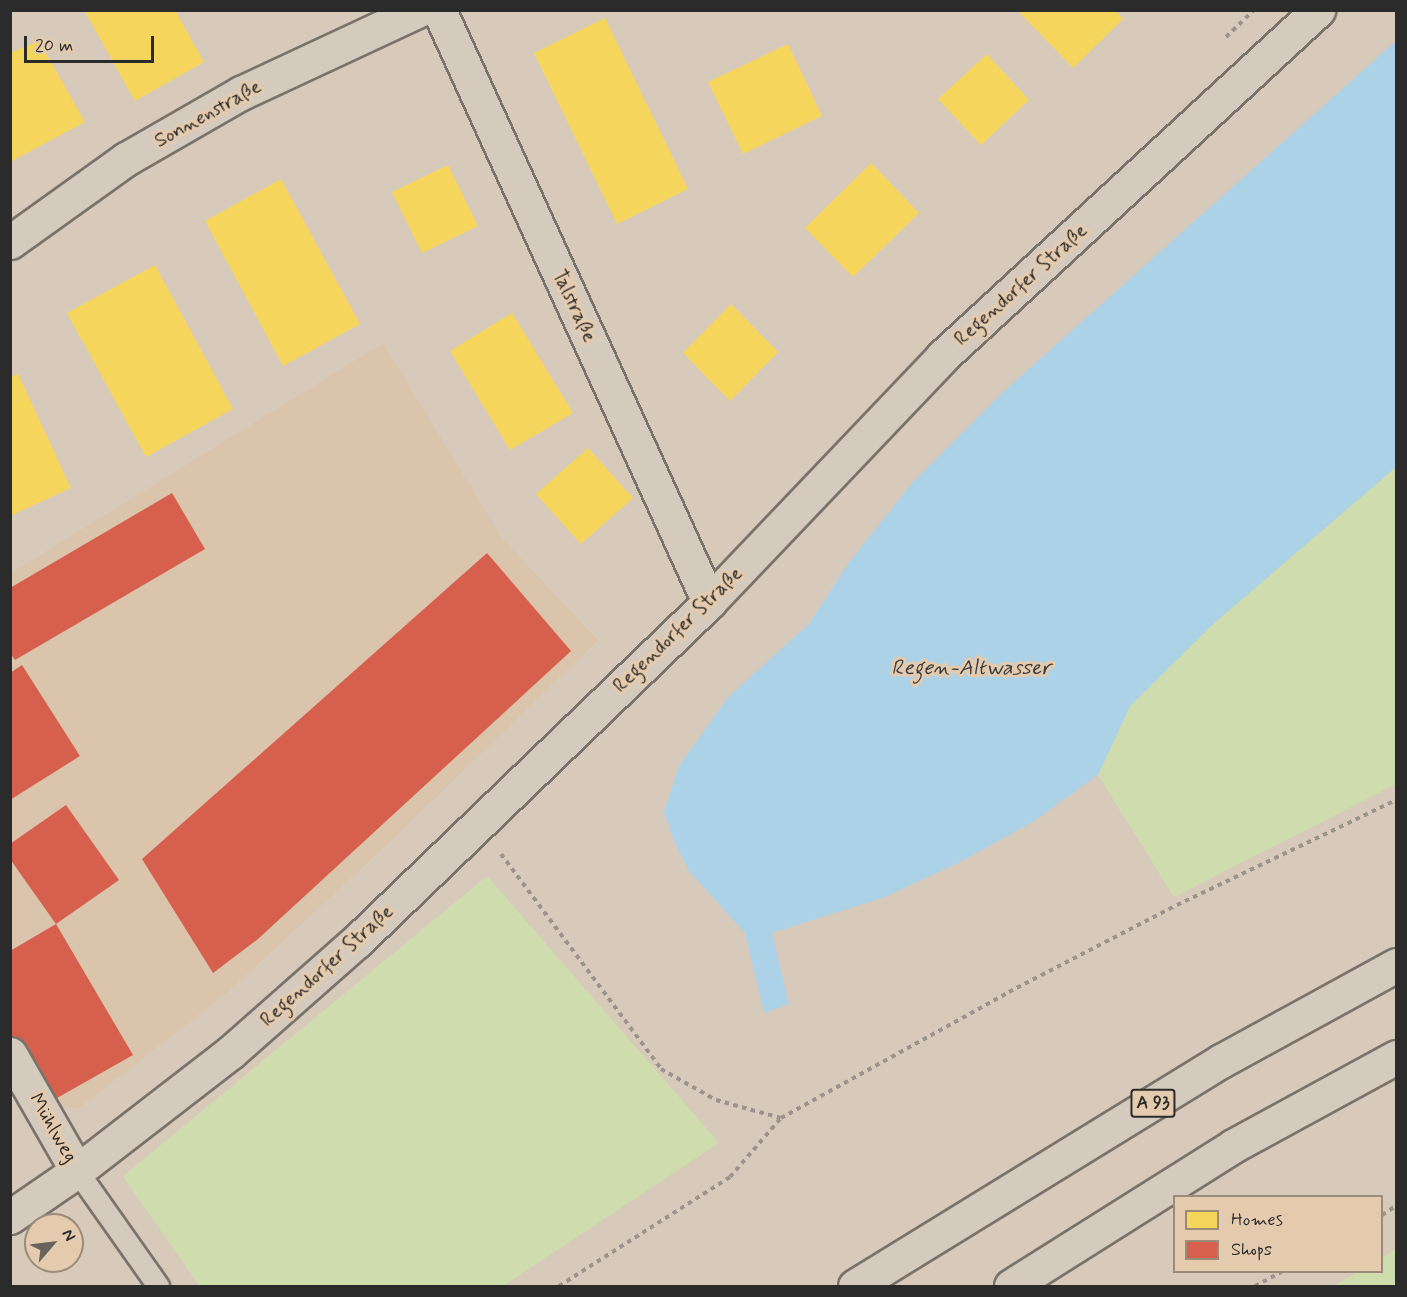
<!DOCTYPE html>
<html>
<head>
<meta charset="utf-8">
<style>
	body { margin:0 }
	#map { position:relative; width:1407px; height:1297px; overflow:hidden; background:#d8caba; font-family:Mynerve,sans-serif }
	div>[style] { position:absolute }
	.built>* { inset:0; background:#dac4ac }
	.green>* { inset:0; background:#cfdcad }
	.water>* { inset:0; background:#acd2e7 }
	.homes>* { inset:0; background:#f6d55c }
	.shops>* { inset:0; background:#d6604d }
	.path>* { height:4px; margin-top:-2px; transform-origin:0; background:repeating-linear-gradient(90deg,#9b948c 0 4.5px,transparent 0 9px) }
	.roads { filter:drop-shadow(2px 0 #79736b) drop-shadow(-2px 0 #79736b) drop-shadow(0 2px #79736b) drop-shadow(0 -2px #79736b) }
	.service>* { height:21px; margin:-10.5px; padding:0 10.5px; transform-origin:10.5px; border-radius:10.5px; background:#d4cabe }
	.minor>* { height:33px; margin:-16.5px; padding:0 16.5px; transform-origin:16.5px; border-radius:16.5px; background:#d4cabe }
	.tertiary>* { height:33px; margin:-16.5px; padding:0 16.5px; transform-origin:16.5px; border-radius:16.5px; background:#d4cabe }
	.motorway>* { height:33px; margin:-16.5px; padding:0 16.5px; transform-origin:16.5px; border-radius:16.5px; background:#d4cabe }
	span { translate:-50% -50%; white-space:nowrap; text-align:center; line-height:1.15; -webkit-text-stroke:6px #e5cbad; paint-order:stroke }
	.shield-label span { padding:2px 4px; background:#e5cbad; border:2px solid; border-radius:4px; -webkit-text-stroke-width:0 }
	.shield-label { font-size:18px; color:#2b2b2b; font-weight:700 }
	.street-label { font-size:20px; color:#2b2b2b }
	.water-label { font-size:21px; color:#363c40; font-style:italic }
	.frame { position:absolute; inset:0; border:12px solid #2b2b2b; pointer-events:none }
	.legend { position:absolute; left:1173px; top:1195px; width:210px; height:78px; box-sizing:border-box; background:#e5cbad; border:2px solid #9b8b79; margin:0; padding:8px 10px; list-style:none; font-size:18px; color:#2b2b2b }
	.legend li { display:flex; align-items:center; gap:12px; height:30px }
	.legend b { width:30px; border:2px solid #9b8b79 }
	.north { position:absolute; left:24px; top:1213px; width:60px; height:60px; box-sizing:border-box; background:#e5cbad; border:2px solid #9b8b79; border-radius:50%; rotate:62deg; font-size:16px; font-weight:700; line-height:24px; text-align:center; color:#2b2b2b }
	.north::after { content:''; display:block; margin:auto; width:21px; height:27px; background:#68635d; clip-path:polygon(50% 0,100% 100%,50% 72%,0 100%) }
	.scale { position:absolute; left:24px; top:36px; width:130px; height:27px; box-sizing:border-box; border:3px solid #2b2b2b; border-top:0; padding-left:8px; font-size:18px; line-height:21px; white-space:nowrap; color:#2b2b2b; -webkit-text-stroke:4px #e5cbad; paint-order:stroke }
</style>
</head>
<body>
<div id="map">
	<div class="built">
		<i style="clip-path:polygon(383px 343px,502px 538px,598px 640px,391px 841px,228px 992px,78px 1109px,57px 1105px,11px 1018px,11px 573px)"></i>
	</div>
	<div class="green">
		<i style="clip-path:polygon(1396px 467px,1396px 784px,1174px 897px,1098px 775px,1130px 706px,1213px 624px)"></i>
		<i style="clip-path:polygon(487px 876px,719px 1143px,503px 1286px,199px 1286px,123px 1176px)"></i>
		<i style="clip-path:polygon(1396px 1249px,1396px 1286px,1333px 1286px,1358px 1272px,1382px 1272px,1382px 1258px)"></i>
	</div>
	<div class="water">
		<i style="clip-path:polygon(1396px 41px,1396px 467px,1213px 624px,1130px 706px,1098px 775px,1031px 823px,962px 861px,885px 897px,772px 933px,789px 1004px,764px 1013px,745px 933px,689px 871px,674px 841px,664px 812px,679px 766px,729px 696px,809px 624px,847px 565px,912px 483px,1001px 394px)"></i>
	</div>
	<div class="homes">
		<i style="clip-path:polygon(88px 10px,175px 10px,204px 62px,135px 101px,85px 12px)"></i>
		<i style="clip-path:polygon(1017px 10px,1115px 10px,1123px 19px,1073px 68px)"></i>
		<i style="clip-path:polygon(605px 18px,688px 189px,617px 224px,534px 53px)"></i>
		<i style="clip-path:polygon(39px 41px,85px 122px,10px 162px,10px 53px)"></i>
		<i style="clip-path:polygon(788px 44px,822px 116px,743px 154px,708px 82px)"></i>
		<i style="clip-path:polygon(987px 54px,1029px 100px,981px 145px,938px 99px)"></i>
		<i style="clip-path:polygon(871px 163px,919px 213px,853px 277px,805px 228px)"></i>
		<i style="clip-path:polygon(448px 165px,478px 226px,422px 253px,392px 192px)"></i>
		<i style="clip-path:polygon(281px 179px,360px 324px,283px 366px,205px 221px)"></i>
		<i style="clip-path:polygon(155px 265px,233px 409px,146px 457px,67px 313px)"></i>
		<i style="clip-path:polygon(731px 304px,778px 352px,730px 401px,683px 353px)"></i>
		<i style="clip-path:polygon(512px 313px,573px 413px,510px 450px,450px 351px)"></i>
		<i style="clip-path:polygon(18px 374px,71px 488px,10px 516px,10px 377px)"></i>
		<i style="clip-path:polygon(588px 448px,633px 498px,581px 544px,536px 494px)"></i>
	</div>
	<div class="shops">
		<i style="clip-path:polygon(172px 493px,205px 549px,15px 660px,10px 653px,10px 588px)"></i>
		<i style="clip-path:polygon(487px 553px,571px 651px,258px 939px,213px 973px,142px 859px)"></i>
		<i style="clip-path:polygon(22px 665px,80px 756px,10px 800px,10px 673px)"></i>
		<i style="clip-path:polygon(66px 805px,119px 880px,56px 924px,10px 859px,10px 844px)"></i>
		<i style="clip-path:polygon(56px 924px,133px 1055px,50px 1102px,10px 1032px,10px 951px)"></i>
	</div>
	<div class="path">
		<i style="left:1226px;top:37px;width:39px;rotate:-44deg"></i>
		<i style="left:501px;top:854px;width:268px;rotate:53.3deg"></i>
		<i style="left:661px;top:1069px;width:63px;rotate:29.4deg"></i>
		<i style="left:716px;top:1100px;width:67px;rotate:15.5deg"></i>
		<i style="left:781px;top:1118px;width:260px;rotate:-28.9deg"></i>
		<i style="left:1009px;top:992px;width:189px;rotate:-27.4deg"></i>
		<i style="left:1177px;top:905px;width:243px;rotate:-25.6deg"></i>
		<i style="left:1382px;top:1215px;width:17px;rotate:-33deg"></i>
		<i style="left:559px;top:1286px;width:203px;rotate:-32.5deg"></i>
		<i style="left:730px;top:1177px;width:78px;rotate:-49.2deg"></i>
		<i style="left:1255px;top:1286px;width:30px;rotate:-28deg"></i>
	</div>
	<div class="roads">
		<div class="service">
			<i style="left:77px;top:1171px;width:141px;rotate:54.8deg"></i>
		</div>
		<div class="minor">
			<i style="left:439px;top:10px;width:651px;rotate:65.48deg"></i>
			<i style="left:10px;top:242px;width:143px;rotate:-35.6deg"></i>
			<i style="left:126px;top:159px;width:133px;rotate:-29.9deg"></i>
			<i style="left:241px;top:93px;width:196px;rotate:-25deg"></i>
			<i style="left:10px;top:1054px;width:135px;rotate:60.2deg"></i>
		</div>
		<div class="tertiary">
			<i style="left:10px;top:1217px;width:81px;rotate:-34.5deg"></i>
			<i style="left:77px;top:1171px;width:195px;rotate:-37.7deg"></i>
			<i style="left:231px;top:1052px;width:168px;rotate:-41.4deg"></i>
			<i style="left:357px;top:941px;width:489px;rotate:-43.9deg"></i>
			<i style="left:709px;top:602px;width:338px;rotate:-46.4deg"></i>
			<i style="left:942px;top:357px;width:512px;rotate:-42.7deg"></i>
		</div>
		<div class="motorway">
			<i style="left:855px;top:1286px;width:430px;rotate:-31.6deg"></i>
			<i style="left:1221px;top:1061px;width:200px;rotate:-28.7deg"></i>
			<i style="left:1011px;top:1286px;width:262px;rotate:-32.2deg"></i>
			<i style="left:1233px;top:1146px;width:186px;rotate:-28.6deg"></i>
		</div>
	</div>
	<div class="shield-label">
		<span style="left:1153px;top:1103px">A 93</span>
	</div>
	<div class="street-label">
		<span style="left:208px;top:114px;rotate:-29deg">Sonnenstraße</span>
		<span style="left:1021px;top:285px;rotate:-42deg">Regendorfer Straße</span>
		<span style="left:574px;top:306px;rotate:65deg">Talstraße</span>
		<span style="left:678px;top:630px;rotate:-44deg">Regendorfer Straße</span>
		<span style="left:327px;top:966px;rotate:-42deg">Regendorfer Straße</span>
		<span style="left:53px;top:1128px;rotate:60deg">Mühlweg</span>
	</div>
	<div class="water-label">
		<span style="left:971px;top:668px">Regen-Altwasser</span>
	</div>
	<div class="frame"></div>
	<ul class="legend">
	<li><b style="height:16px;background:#f6d55c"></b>Homes</li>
	<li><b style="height:16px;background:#d6604d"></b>Shops</li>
	</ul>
	<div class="north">N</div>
	<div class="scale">20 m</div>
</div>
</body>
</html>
